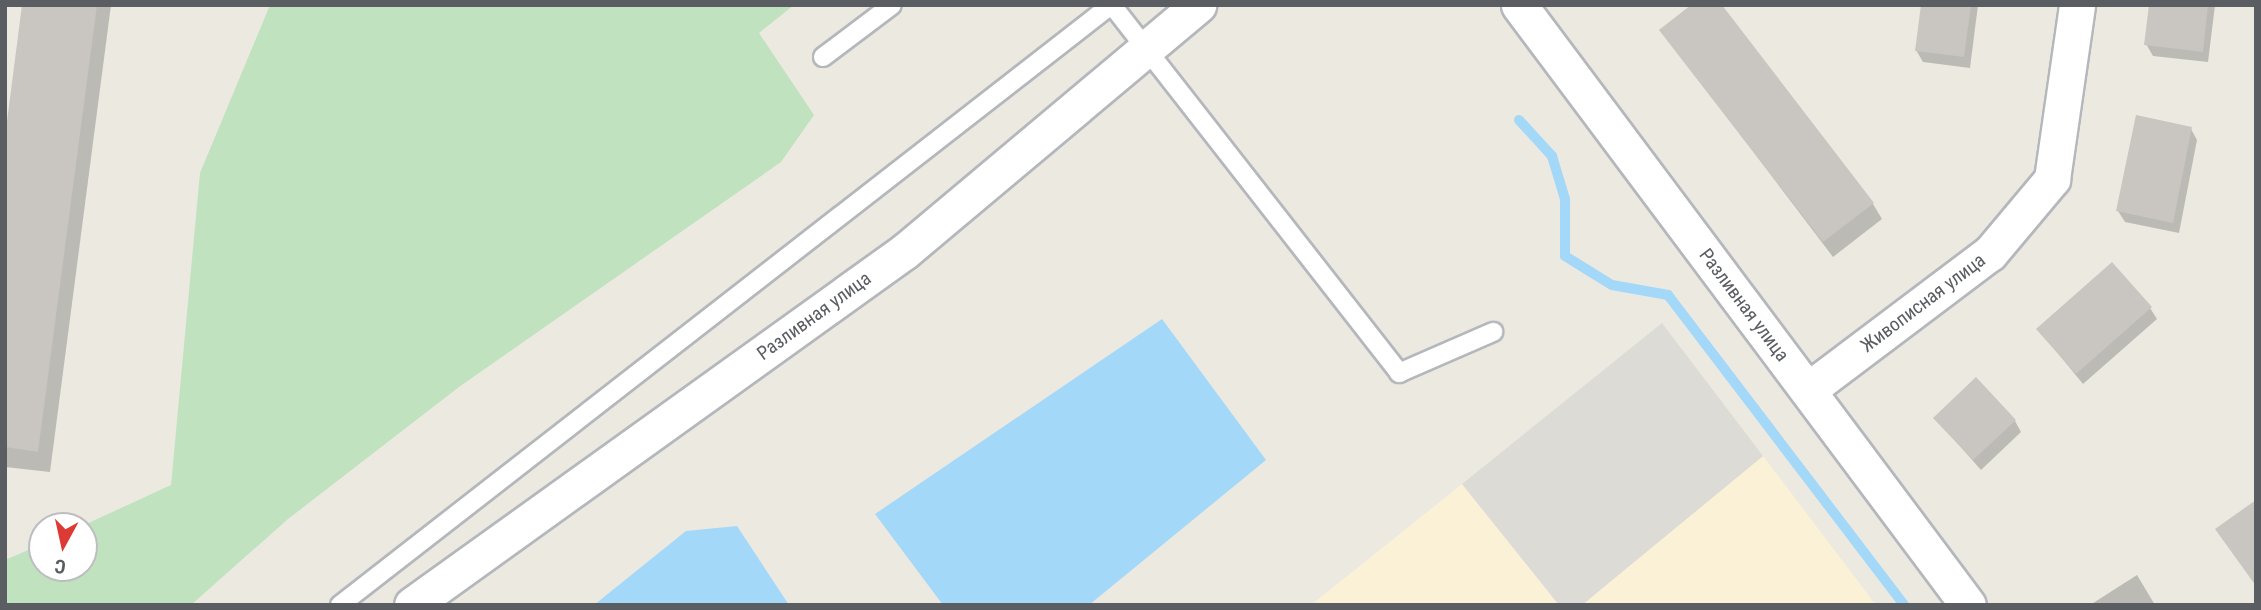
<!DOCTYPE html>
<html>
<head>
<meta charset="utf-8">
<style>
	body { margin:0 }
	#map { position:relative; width:2261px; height:610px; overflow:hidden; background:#ece9e1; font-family:"Roboto Condensed",sans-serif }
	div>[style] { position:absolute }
	.commercial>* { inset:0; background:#fbf1d7 }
	.industrial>* { inset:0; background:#dddbd6 }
	.green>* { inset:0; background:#c0e2bf }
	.water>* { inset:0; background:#a3d8f9 }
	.shadow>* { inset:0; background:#0003 }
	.stream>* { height:10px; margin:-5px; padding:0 5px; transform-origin:5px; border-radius:5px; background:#a3d8f9 }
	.building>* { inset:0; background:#c9c5c0 }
	.roads { filter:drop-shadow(2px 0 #b4b7bb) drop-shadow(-2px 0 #b4b7bb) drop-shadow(0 2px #b4b7bb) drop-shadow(0 -2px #b4b7bb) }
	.service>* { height:18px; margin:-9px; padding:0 9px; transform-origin:9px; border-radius:9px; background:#fff }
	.minor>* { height:35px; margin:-17.5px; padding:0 17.5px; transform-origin:17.5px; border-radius:17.5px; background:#fff }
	span { translate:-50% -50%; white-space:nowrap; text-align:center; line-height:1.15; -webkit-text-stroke:5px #fff; paint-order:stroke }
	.street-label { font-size:19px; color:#5a5d61 }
	.frame { position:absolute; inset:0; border:7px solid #5a5d61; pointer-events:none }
	.north { position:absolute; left:28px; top:512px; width:70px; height:70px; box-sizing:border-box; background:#fff; border:2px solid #bdbec0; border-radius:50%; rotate:188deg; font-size:19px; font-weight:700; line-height:28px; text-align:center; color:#5a5d61 }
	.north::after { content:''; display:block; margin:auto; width:24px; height:32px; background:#de3a35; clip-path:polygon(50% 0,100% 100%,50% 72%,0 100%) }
</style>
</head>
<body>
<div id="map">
	<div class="commercial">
		<i style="clip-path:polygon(1763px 456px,1876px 605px,1582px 605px)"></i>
		<i style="clip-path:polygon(1462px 484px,1559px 605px,1311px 605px)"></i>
	</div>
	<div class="industrial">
		<i style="clip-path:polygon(1662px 323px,1763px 456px,1582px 605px,1559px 605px,1462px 484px)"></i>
	</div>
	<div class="green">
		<i style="clip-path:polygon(270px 5px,794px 5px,759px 33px,814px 115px,781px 162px,459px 387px,288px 519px,191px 605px,5px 605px,5px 560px,42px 544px,42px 568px,84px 568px,82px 526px,171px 485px,200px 173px)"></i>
	</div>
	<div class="water">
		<i style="clip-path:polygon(1162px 319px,1266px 460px,1089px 605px,943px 605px,875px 514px)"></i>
		<i style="clip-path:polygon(737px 526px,789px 605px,594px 605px,686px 531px)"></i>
	</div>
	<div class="shadow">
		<i style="clip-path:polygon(24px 5px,111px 5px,50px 472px,5px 467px,5px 151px)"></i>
		<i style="clip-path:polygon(1923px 5px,1978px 5px,1970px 68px,1923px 62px,1916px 50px)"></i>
		<i style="clip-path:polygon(2151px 5px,2215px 5px,2208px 62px,2153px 56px,2146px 44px)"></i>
		<i style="clip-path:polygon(1661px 30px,1873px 204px,1882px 219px,1833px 257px)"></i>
		<i style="clip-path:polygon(2191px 129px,2197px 140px,2179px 233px,2125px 222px,2118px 211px)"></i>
		<i style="clip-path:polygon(2150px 308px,2157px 319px,2083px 384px,2038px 329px)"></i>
		<i style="clip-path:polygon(1935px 418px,2015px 421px,2021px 432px,1981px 470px)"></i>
		<i style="clip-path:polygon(2137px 575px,2155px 605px,2090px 605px)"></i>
	</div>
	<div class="stream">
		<i style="left:1519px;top:120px;width:49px;rotate:47.5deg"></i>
		<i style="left:1552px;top:156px;width:45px;rotate:73.2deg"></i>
		<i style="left:1565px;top:199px;width:57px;rotate:90deg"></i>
		<i style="left:1565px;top:256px;width:55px;rotate:31.7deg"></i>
		<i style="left:1612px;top:285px;width:57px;rotate:10.1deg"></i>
		<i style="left:1668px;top:295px;width:390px;rotate:52.7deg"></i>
	</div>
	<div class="building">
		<i style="clip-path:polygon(22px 5px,97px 5px,38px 452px,5px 447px,5px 137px)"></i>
		<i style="clip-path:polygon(1691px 5px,1722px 5px,1874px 203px,1823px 242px,1659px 30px)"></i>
		<i style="clip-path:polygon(1921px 5px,1971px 5px,1964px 57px,1915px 51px)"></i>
		<i style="clip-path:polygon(2149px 5px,2208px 5px,2203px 52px,2144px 45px)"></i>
		<i style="clip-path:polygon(2136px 115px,2192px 127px,2173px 223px,2116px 211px)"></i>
		<i style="clip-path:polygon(2112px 262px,2152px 307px,2076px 374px,2036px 329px)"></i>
		<i style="clip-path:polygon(1976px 377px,2016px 420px,1973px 460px,1933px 418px)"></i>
		<i style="clip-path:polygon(2256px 500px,2256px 586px,2215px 529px)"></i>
	</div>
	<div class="roads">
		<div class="service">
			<i style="left:1112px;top:5px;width:467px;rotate:52deg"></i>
			<i style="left:1399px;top:373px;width:103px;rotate:-23.6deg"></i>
			<i style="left:823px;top:57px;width:86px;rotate:-37deg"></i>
			<i style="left:340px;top:605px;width:977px;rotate:-37.89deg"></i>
		</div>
		<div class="minor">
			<i style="left:1519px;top:5px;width:749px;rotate:53.19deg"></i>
			<i style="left:1808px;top:390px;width:228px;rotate:-37deg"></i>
			<i style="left:1990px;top:253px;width:97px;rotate:-50deg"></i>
			<i style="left:2052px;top:179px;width:176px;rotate:-81.8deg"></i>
			<i style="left:412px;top:605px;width:607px;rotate:-35.68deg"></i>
			<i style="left:905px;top:251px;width:383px;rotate:-40deg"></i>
		</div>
	</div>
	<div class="street-label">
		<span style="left:1923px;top:303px;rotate:-37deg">Живописная улица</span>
		<span style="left:1744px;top:305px;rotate:53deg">Разливная улица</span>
		<span style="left:814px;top:316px;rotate:-36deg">Разливная улица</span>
	</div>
	<div class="frame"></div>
	<div class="north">С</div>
</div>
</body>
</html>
